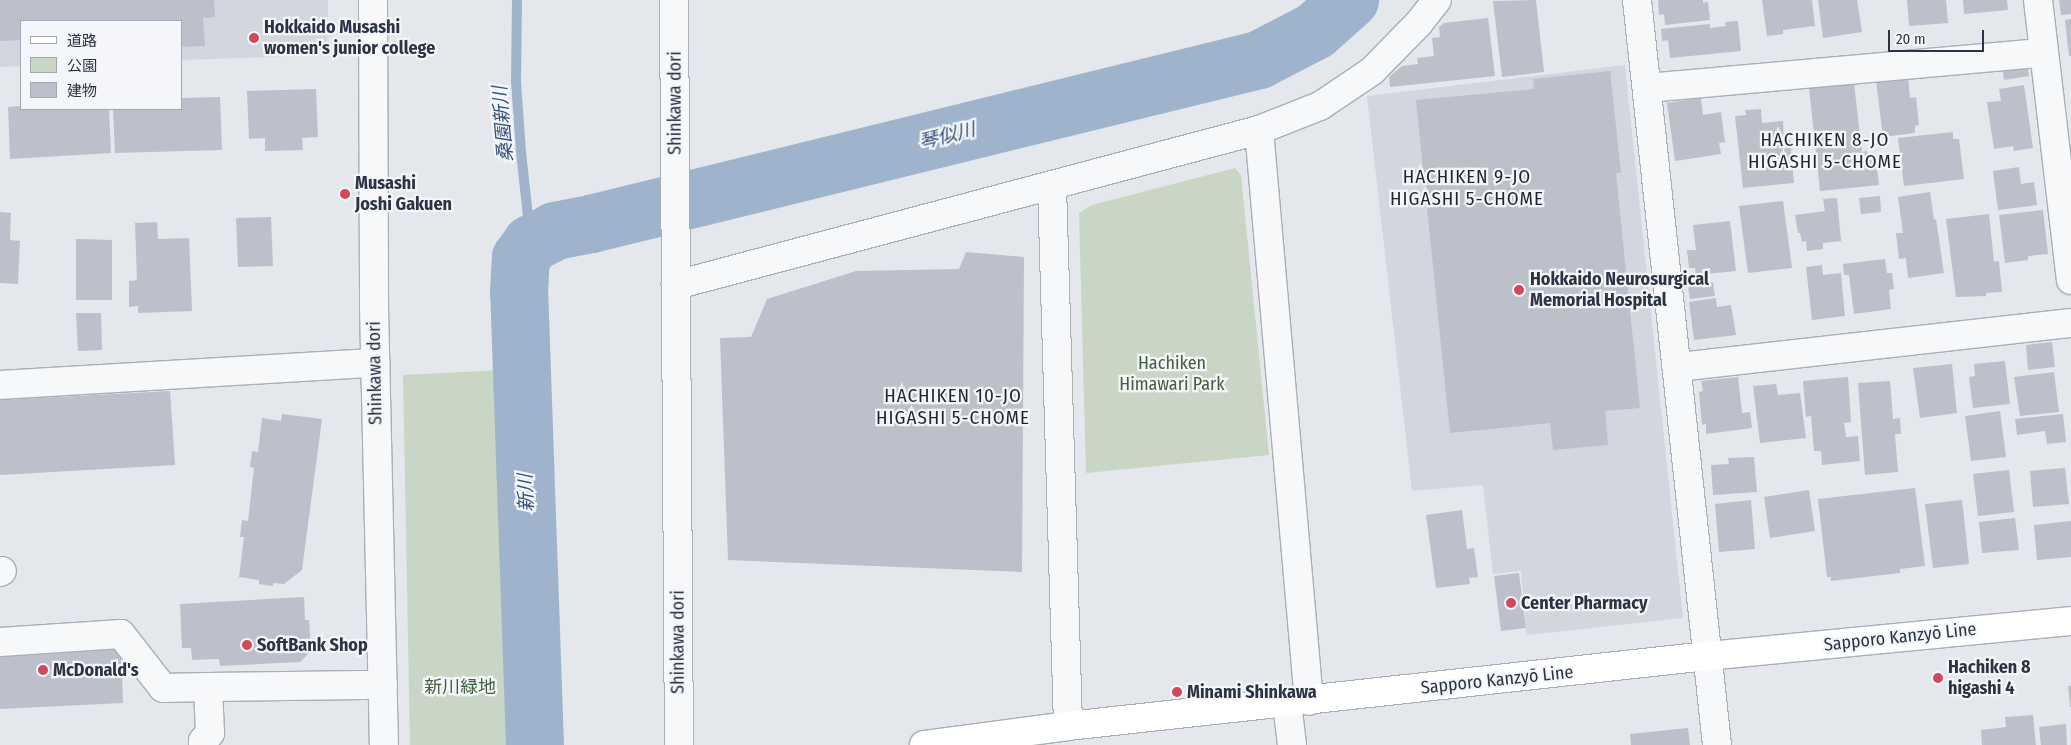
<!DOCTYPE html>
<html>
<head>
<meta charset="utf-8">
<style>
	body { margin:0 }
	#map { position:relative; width:2071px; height:745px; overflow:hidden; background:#e4e7ec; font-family:"Fira Sans Condensed","Noto Sans JP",sans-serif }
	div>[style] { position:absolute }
	.built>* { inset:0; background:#d2d6de }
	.green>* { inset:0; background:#c9d6c5 }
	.stream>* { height:10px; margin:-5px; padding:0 5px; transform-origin:5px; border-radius:5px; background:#9fb4cc }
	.river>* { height:58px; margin:-29px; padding:0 29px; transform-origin:29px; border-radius:29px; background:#9fb4cc }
	.building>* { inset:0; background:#bbc0ca }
	.roads { filter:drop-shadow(1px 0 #a9aeb7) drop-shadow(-1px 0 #a9aeb7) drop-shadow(0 1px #a9aeb7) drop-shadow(0 -1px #a9aeb7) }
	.minor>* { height:28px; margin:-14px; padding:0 14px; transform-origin:14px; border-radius:14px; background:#f7f8fa }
	.major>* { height:28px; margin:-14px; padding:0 14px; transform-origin:14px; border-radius:14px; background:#fff }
	.dots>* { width:14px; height:14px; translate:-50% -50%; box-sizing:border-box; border:2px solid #f4f6f9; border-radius:50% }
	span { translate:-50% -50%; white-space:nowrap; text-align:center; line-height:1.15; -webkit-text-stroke:4.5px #f4f6f9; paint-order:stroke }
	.poi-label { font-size:18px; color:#2b3445; font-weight:700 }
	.left { translate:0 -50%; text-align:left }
	.street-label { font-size:18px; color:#2b3445 }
	.park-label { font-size:18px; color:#3f6138 }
	.water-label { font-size:19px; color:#34527a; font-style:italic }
	.neighbourhood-label { font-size:19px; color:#1d2536; letter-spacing:1px }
	.legend { position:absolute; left:20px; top:20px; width:162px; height:90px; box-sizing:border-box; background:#f4f6f9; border:1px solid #a4a8b1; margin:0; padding:6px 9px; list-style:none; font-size:15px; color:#2b3445 }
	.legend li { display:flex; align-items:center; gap:10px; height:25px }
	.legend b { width:25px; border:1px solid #a4a8b1 }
	.scale { position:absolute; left:1888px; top:30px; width:96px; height:22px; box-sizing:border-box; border:2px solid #2b3445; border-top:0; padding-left:6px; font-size:15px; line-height:18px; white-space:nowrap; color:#2b3445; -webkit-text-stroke:4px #f4f6f9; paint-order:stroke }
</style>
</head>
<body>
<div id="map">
	<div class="built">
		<i style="clip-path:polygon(0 0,328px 0,327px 55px,181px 60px,181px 21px,21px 21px,21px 66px,0 67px)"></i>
		<i style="clip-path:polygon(1625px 65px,1683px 618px,1527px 635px,1521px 571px,1493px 574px,1483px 485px,1412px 491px,1367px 96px)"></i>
	</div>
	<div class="green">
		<i style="clip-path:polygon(1235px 168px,1241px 175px,1269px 455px,1086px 473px,1079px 213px,1092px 205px)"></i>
		<i style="clip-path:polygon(503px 370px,511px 745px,410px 745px,403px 375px)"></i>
	</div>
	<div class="stream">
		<i style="left:517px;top:0;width:82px;rotate:90.7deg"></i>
		<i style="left:516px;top:82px;width:70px;rotate:85.9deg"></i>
		<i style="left:521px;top:152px;width:93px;rotate:83.8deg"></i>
	</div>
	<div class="river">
		<i style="left:535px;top:745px;width:452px;rotate:-92deg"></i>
		<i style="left:519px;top:293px;width:35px;rotate:-87deg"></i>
		<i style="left:521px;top:258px;width:17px;rotate:-54deg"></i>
		<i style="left:531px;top:244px;width:27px;rotate:-28deg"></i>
		<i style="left:555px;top:231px;width:37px;rotate:-11deg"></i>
		<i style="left:591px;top:224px;width:688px;rotate:-13.79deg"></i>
		<i style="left:1259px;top:60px;width:63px;rotate:-27.4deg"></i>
		<i style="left:1315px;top:31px;width:47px;rotate:-41.5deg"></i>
	</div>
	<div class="building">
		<i style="clip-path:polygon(0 0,214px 0,215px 17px,203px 18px,205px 46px,181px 47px,181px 21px,21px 21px,21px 40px,0 41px)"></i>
		<i style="clip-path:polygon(1536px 0,1544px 72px,1502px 77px,1493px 1px)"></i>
		<i style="clip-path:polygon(1658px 0,1703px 0,1703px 3px,1708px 2px,1710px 20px,1665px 25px,1664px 14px,1659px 15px)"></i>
		<i style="clip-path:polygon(1762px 0,1812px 0,1815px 26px,1783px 30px,1783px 34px,1767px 36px)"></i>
		<i style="clip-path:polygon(1818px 0,1857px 0,1862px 32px,1823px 38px)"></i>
		<i style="clip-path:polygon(1907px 0,1946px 0,1948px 23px,1909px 26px)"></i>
		<i style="clip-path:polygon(1963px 0,2007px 0,2008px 10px,1964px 14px)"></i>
		<i style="clip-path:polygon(2059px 0,2071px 0,2071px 14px,2061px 15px)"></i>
		<i style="clip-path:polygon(1488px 18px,1495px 76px,1390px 87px,1389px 77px,1402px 66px,1418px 64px,1417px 58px,1434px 56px,1432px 38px,1440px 37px,1439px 27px,1444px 23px)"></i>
		<i style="clip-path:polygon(2071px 19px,2071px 56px,2069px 56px,2065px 20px)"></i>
		<i style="clip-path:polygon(1738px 21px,1741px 51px,1670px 58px,1668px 40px,1662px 41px,1661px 29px,1710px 24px,1710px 28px,1726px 26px,1725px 22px)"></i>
		<i style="clip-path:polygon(2027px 60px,2029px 76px,2004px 80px,2002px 63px)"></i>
		<i style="clip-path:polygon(1610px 71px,1621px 173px,1616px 173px,1640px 408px,1605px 411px,1608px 445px,1553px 450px,1550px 423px,1450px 433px,1416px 100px,1534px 89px,1533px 79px)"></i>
		<i style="clip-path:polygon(1908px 76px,1910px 98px,1916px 97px,1919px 125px,1915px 126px,1915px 133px,1883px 137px,1876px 80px)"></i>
		<i style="clip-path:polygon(1854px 83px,1862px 152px,1867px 151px,1868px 160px,1876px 160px,1879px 185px,1820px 191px,1809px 88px)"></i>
		<i style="clip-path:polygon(2024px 85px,2033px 148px,2014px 151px,2013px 146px,1994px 149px,1987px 102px,2001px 101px,1999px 89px)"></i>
		<i style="clip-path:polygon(316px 89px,318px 137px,302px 138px,303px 150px,265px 151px,265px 138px,249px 139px,247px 91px)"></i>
		<i style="clip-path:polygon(220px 97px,222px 150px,115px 153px,113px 109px,181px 109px,181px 98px)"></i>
		<i style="clip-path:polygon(1701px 98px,1703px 115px,1721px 112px,1725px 142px,1719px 143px,1721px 154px,1675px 161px,1667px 103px)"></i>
		<i style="clip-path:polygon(21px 106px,21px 109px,109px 109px,111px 153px,10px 159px,8px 107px)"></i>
		<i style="clip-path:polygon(1761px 109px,1762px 123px,1783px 121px,1784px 141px,1790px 140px,1794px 183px,1743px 188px,1735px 116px,1746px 115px,1745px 110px)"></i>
		<i style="clip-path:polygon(1953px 132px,1953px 139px,1959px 139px,1964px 179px,1904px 186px,1898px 138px)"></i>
		<i style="clip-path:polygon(2019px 167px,2021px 184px,2034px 182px,2037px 205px,1998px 210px,1993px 171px)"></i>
		<i style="clip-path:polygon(1930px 192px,1934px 220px,1936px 219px,1944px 273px,1908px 278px,1906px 258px,1899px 259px,1896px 233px,1903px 233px,1898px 197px)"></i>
		<i style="clip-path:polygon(1880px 196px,1881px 212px,1861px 214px,1859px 198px)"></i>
		<i style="clip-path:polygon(1837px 198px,1841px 241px,1823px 243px,1823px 249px,1807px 251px,1806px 241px,1802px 242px,1800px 233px,1798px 233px,1795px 215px,1825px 211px,1823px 199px)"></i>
		<i style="clip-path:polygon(1783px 201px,1792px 268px,1748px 273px,1739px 206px)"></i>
		<i style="clip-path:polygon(2043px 210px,2048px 254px,2028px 256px,2028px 260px,2005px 263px,1999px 215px)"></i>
		<i style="clip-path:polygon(0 212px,11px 213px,10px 240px,20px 241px,18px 284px,0 283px)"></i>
		<i style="clip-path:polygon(1989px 214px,1994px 262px,1999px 261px,2002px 292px,1986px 293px,1986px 296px,1956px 297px,1946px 219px)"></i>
		<i style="clip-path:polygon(271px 217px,273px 266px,238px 267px,236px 218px)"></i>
		<i style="clip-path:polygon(1730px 221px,1736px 271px,1696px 275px,1695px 268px,1689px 268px,1687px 250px,1696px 250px,1693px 225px)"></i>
		<i style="clip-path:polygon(157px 222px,158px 239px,189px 238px,192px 311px,138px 313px,138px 306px,129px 307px,129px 281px,137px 280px,135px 223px)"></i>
		<i style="clip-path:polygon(76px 239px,112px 240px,112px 300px,76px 300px)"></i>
		<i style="clip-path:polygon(966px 252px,1024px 257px,1022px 572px,728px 560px,720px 338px,751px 337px,767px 299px,856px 271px,959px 269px)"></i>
		<i style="clip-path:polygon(1885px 259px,1887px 273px,1892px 273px,1894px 289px,1889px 290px,1891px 309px,1854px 314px,1849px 275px,1844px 275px,1843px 264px)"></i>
		<i style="clip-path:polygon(1822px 265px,1823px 275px,1841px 273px,1845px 316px,1812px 320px,1806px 267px)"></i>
		<i style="clip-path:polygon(1713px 282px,1715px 296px,1690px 299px,1688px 286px)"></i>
		<i style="clip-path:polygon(1716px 298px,1717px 307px,1731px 305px,1736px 335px,1694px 340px,1689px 302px)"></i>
		<i style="clip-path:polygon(76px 313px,101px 313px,102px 350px,78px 351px)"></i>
		<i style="clip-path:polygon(2052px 342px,2055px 367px,2028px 370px,2026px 345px)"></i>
		<i style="clip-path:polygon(2005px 361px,2010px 404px,1973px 408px,1969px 377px,1975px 376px,1974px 364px)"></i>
		<i style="clip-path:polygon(1952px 364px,1957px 413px,1920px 418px,1913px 368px)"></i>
		<i style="clip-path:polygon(2054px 372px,2059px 412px,2020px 416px,2014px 377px)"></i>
		<i style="clip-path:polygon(1738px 377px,1742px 413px,1750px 412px,1752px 428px,1706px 434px,1706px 424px,1702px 425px,1699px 392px,1703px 391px,1701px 381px)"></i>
		<i style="clip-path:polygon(1848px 377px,1851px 422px,1844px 423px,1846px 437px,1858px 436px,1860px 461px,1822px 465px,1821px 451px,1814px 451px,1811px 416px,1806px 417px,1803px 381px)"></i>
		<i style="clip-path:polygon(1890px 381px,1893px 419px,1900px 418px,1901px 434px,1895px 434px,1898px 472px,1865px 475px,1858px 383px)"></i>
		<i style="clip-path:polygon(1776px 384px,1778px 395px,1800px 393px,1806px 438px,1760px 443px,1753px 386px)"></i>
		<i style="clip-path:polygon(170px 391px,175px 465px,0 475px,0 400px)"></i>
		<i style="clip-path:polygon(2000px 411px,2006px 457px,1971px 461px,1965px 416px)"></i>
		<i style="clip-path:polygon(282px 414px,322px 419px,302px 570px,284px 584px,273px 583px,273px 586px,259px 584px,259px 580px,239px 577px,244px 537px,240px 537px,242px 520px,248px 521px,254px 468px,250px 467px,252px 451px,258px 452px,262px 418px,281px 421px)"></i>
		<i style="clip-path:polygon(2063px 414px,2066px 442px,2047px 444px,2045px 431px,2017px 435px,2015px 419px)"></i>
		<i style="clip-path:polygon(1754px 457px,1757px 492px,1713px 495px,1711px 465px,1729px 464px,1728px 458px)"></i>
		<i style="clip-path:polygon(2065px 468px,2069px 504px,2033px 507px,2030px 471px)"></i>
		<i style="clip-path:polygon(2009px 470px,2014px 512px,1978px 516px,1973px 474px)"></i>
		<i style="clip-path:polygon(1915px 488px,1925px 566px,1900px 569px,1900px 573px,1831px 581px,1831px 577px,1827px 577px,1818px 499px)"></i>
		<i style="clip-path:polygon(1809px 490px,1815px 531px,1770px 538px,1764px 497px)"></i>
		<i style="clip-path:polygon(1751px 500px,1755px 549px,1719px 552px,1715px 504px)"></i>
		<i style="clip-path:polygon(1962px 500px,1969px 564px,1933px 568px,1925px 504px)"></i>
		<i style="clip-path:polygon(1462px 510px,1467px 549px,1474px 548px,1478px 577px,1469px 578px,1470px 584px,1436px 588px,1426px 515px)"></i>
		<i style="clip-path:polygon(2015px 518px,2019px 550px,1982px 553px,1979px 522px)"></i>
		<i style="clip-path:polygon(2071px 521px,2071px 557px,2037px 560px,2034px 525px)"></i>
		<i style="clip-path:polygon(1519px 573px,1526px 628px,1501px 631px,1494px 576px)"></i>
		<i style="clip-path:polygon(304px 597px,305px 620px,309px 620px,311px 651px,300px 662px,220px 666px,219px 659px,192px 660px,191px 648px,182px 648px,180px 604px)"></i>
		<i style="clip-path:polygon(120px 620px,123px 703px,0 709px,0 628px)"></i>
		<i style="clip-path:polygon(2068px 686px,2071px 686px,2071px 707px,2070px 707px)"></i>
		<i style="clip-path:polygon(2033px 715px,2036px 745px,1982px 745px,1981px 730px,2006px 727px,2005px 717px)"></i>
		<i style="clip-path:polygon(2066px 724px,2067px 745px,2041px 745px,2039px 727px)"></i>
		<i style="clip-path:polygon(1688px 728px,1690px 745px,1631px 745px,1630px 734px)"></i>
	</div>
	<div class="roads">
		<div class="minor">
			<i style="left:373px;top:0;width:307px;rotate:89.8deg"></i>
			<i style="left:374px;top:307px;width:438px;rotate:88.7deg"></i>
			<i style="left:674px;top:0;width:745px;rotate:89.62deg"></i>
			<i style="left:1637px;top:0;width:749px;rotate:83.87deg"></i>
			<i style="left:2038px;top:0;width:282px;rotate:83.3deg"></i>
			<i style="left:1647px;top:88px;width:398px;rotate:-5.1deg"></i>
			<i style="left:1259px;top:130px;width:573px;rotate:85deg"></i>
			<i style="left:1052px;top:186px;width:540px;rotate:88.3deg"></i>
			<i style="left:676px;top:285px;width:603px;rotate:-14.89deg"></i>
			<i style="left:1259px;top:130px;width:66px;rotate:-21.5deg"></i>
			<i style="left:1320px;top:106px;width:63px;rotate:-33.9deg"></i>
			<i style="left:1372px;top:71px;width:67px;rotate:-45.6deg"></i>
			<i style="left:1419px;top:23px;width:29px;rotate:-52deg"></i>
			<i style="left:1678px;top:367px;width:395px;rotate:-6.4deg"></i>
			<i style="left:0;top:385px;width:376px;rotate:-3.4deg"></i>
			<i style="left:0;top:572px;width:2px;rotate:-27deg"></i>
			<i style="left:0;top:642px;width:121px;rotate:-3.8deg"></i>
			<i style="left:121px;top:634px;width:68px;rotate:52.1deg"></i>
			<i style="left:163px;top:688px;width:45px;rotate:-1.3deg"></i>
			<i style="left:1287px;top:703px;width:42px;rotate:83.2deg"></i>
			<i style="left:203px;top:745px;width:4px;rotate:-90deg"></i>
			<i style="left:203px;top:741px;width:11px;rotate:-49deg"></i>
			<i style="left:210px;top:733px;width:46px;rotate:-92.5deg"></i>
			<i style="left:208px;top:687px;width:175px;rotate:-0.7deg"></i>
		</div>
		<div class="major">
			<i style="left:924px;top:745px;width:145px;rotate:-7.5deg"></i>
			<i style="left:1068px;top:726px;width:643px;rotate:-6.25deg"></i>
			<i style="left:1707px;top:656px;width:366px;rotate:-5.5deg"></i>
		</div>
	</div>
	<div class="dots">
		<i style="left:254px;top:38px;background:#d1495b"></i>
		<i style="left:345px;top:194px;background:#d1495b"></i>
		<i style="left:1519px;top:290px;background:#d1495b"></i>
		<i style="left:1511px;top:603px;background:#d1495b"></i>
		<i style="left:247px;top:645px;background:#d1495b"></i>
		<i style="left:43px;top:670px;background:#d1495b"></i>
		<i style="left:1938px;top:678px;background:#d1495b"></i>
		<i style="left:1177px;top:692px;background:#d1495b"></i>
	</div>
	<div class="poi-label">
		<span class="left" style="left:264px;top:38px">Hokkaido Musashi<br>women's junior college</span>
		<span class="left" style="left:355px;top:194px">Musashi<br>Joshi Gakuen</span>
		<span class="left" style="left:1530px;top:290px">Hokkaido Neurosurgical<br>Memorial Hospital</span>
		<span class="left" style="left:1521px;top:603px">Center Pharmacy</span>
		<span class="left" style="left:257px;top:645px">SoftBank Shop</span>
		<span class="left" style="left:1948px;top:678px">Hachiken 8<br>higashi 4</span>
		<span class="left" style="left:53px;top:670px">McDonald's</span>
		<span class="left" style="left:1187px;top:692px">Minami Shinkawa</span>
	</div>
	<div class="street-label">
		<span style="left:675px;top:103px;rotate:-90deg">Shinkawa dori</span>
		<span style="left:375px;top:373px;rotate:-91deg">Shinkawa dori</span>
		<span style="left:1900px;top:637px;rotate:-6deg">Sapporo Kanzyō Line</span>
		<span style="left:678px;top:642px;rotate:-90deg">Shinkawa dori</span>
		<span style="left:1497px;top:680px;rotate:-6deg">Sapporo Kanzyō Line</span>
	</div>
	<div class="park-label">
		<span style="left:1172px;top:374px">Hachiken<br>Himawari Park</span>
		<span style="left:460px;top:687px">新川緑地</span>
	</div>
	<div class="water-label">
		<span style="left:503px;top:124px;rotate:-95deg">桑園新川</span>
		<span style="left:947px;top:136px;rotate:-14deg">琴似川</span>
		<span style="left:526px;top:493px;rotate:-92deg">新川</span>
	</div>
	<div class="neighbourhood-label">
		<span style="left:1825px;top:151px">HACHIKEN 8-JO<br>HIGASHI 5-CHOME</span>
		<span style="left:1467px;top:188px">HACHIKEN 9-JO<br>HIGASHI 5-CHOME</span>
		<span style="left:953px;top:407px">HACHIKEN 10-JO<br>HIGASHI 5-CHOME</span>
	</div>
	<ul class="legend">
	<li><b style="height:6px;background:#fff"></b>道路</li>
	<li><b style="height:14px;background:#c9d6c5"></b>公園</li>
	<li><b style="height:14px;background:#bbc0ca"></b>建物</li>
	</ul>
	<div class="scale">20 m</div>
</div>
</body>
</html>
